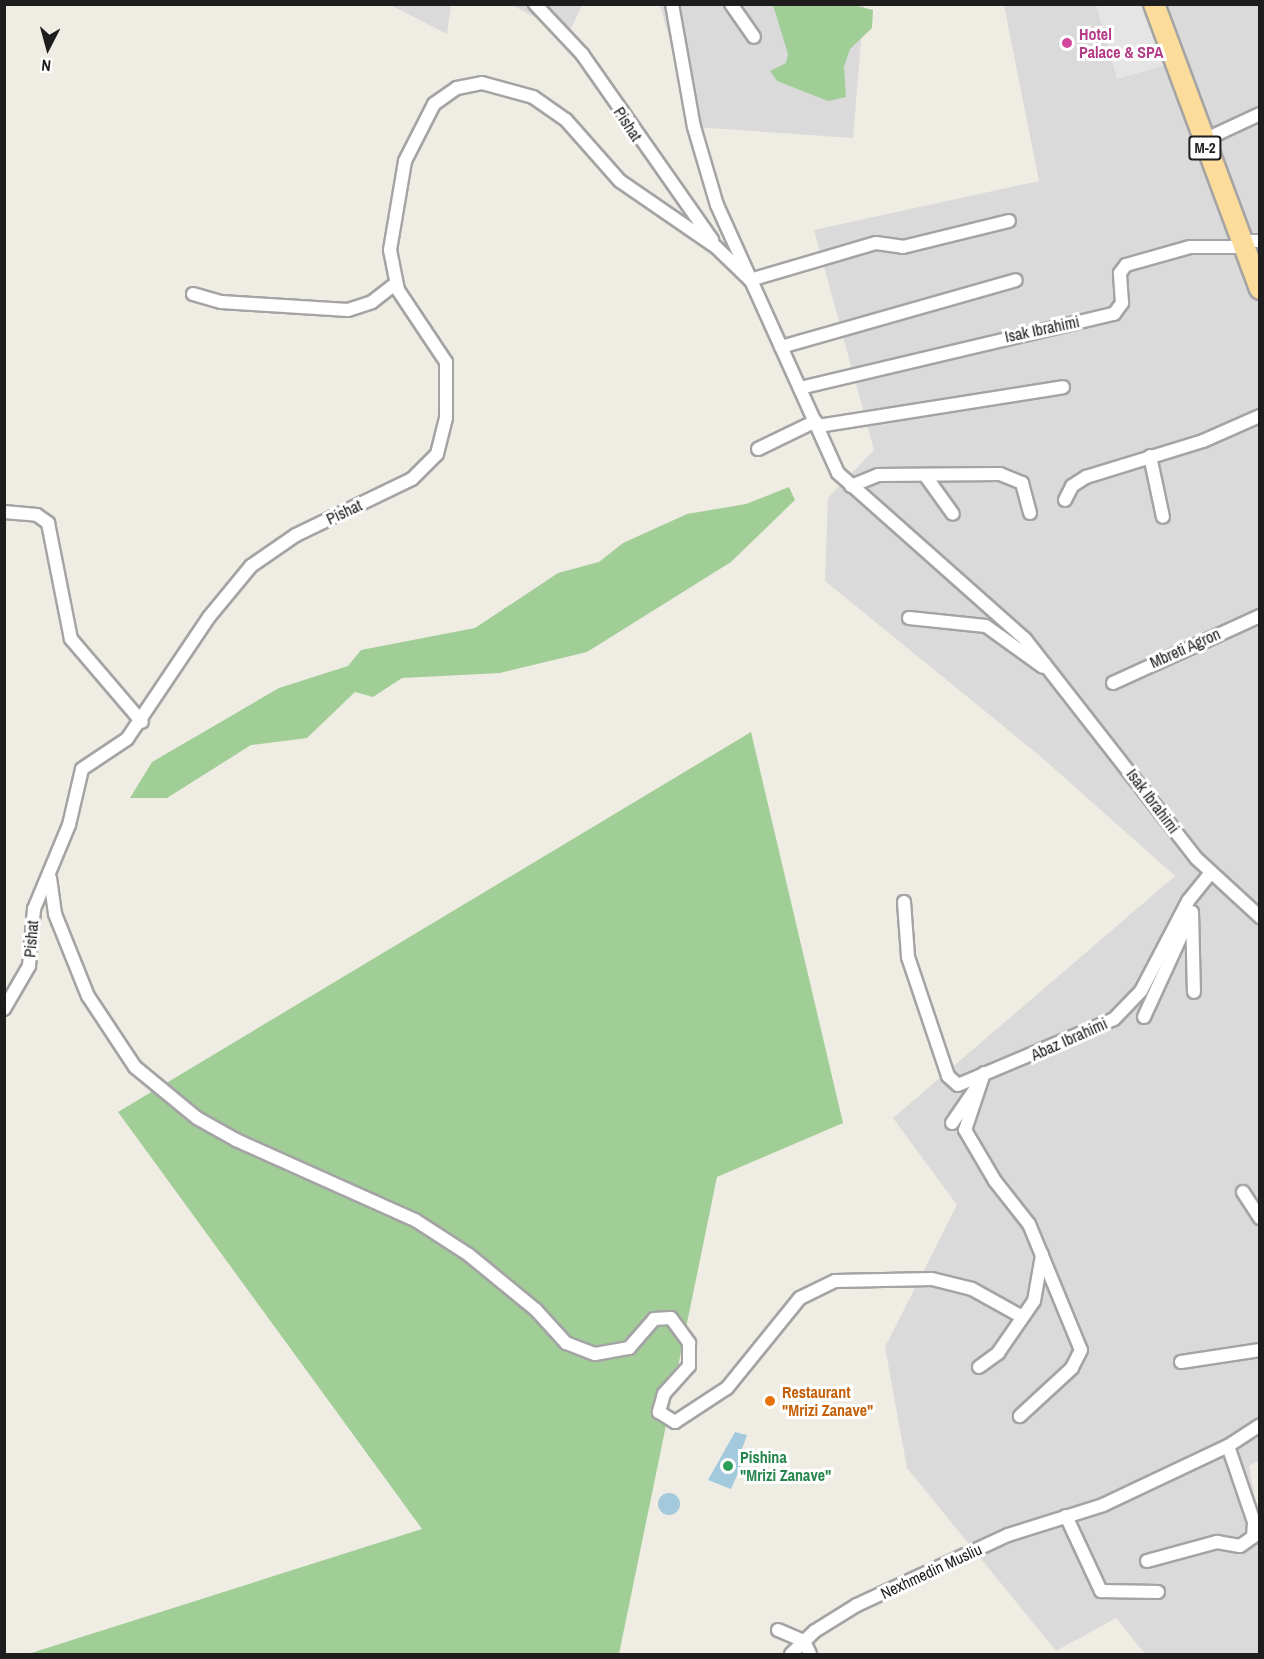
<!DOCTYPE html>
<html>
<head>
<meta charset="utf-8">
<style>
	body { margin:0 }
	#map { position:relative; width:1264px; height:1659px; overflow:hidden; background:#efece3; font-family:"Archivo Narrow",sans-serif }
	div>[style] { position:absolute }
	.residential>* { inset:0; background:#dbdada }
	.forest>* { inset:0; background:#a1ce97 }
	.parking>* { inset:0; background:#e5e5e5 }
	.water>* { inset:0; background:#a3c9dd }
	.round { border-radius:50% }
	.roads { filter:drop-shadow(2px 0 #a4a4a4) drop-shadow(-2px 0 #a4a4a4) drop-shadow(0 2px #a4a4a4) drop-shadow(0 -2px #a4a4a4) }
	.minor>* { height:12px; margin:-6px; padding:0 6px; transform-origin:6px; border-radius:6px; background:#fff }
	.primary>* { height:20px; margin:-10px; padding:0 10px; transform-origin:10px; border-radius:10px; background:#fcdc9a }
	.dots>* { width:16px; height:16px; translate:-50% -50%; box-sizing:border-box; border:3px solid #fff; border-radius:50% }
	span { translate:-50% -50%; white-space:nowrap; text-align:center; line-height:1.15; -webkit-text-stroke:6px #fff; paint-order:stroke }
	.shield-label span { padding:2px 4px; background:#fff; border:2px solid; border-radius:4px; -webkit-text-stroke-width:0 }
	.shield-label { font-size:15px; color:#1d1d1d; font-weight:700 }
	.hotel-label { font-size:16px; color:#b23c85; font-weight:700 }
	.left { translate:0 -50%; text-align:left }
	.street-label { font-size:16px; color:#1d1d1d }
	.food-label { font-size:16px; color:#c56008; font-weight:700 }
	.leisure-label { font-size:16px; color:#27864d; font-weight:700 }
	.frame { position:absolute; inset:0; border:6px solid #1d1d1d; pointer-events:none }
	.north { position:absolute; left:18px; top:18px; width:60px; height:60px; -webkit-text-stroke:4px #fff; paint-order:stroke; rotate:186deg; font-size:16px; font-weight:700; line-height:24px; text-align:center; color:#1d1d1d }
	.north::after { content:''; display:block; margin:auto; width:21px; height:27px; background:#1d1d1d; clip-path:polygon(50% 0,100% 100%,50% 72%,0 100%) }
</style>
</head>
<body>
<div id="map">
	<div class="residential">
		<i style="clip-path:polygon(390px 5px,451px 5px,447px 34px)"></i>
		<i style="clip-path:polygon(512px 5px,582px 5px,568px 35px)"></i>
		<i style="clip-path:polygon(660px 5px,864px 5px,853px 138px,694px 127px)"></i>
		<i style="clip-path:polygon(1004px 5px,1259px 5px,1260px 1460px,1249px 1466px,1259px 1522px,1259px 1654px,1145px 1654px,1116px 1618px,1056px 1651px,907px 1468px,885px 1347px,957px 1205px,893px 1118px,1175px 876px,1040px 756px,825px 581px,828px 498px,874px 450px,814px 230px,1039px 181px)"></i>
	</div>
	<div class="forest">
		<i style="clip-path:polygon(773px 5px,853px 5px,873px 10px,872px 28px,850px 49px,844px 67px,846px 97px,828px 101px,777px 81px,770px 71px,786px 63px,788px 54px)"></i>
		<i style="clip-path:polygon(789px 487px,795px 500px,731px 562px,587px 652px,500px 673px,402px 678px,373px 697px,355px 692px,307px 738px,251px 745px,167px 798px,130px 798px,152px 762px,279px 688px,348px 666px,361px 650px,475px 628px,558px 573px,599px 562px,623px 543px,687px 514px,746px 504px)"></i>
		<i style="clip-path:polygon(751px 732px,843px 1123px,717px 1177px,619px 1654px,28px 1654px,422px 1529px,118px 1112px)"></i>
	</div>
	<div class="parking">
		<i style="clip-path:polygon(1096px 5px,1153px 5px,1169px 64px,1117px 79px)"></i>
	</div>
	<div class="water">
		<i style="clip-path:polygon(735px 1432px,747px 1435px,742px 1449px,747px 1452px,731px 1489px,708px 1480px)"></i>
		<i class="round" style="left:658px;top:1493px;width:22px;height:22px"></i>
	</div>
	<div class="roads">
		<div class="minor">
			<i style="left:535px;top:4px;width:69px;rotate:46.8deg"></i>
			<i style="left:582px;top:54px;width:227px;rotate:55deg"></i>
			<i style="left:672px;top:4px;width:125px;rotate:79.9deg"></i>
			<i style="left:694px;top:127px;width:81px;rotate:73.6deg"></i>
			<i style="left:717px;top:205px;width:294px;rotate:65.7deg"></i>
			<i style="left:838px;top:473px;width:250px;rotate:41.6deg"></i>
			<i style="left:1025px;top:639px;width:279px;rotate:52deg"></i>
			<i style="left:1197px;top:859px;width:86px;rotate:42.6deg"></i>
			<i style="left:731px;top:4px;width:40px;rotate:55.1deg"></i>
			<i style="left:1202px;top:141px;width:64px;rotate:-25deg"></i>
			<i style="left:1241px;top:241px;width:19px"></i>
			<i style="left:750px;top:280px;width:131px;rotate:-16.4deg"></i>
			<i style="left:876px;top:243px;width:27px;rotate:8deg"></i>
			<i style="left:903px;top:247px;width:109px;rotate:-13.8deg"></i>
			<i style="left:193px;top:294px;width:29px;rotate:16deg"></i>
			<i style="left:221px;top:302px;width:127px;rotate:3.6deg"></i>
			<i style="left:348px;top:310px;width:25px;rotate:-18deg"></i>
			<i style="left:372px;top:302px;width:29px;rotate:-38deg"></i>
			<i style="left:781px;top:347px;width:244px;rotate:-15.9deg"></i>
			<i style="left:800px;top:388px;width:323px;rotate:-13.3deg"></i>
			<i style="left:1114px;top:314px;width:14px;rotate:-54deg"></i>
			<i style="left:1122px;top:303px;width:30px;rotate:-94deg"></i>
			<i style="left:1120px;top:273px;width:10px;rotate:-53deg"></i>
			<i style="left:1126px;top:265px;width:66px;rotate:-15.7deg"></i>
			<i style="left:1190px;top:247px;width:53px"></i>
			<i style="left:818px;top:426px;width:248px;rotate:-9deg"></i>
			<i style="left:758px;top:449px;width:64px;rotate:-25.8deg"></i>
			<i style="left:1150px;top:456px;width:62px;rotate:78deg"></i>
			<i style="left:927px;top:478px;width:44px;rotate:54.2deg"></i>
			<i style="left:851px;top:486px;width:29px;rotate:-22deg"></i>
			<i style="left:878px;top:475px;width:122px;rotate:-0.5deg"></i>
			<i style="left:1000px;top:474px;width:24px;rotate:22deg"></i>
			<i style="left:1022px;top:483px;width:31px;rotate:75deg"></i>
			<i style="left:1065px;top:500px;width:16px;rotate:-63deg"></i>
			<i style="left:1072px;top:486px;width:17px;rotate:-33deg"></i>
			<i style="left:1086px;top:477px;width:122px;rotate:-17.1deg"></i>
			<i style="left:1203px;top:441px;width:62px;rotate:-23.7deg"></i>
			<i style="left:4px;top:512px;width:33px;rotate:5deg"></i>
			<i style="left:37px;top:515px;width:14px;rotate:36deg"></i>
			<i style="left:48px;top:523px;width:118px;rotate:78.8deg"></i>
			<i style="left:71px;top:639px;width:109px;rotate:49.5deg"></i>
			<i style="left:909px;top:618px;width:77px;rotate:5.9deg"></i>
			<i style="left:986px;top:626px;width:70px;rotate:35.7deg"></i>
			<i style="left:1113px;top:683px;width:162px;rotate:-24.5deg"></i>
			<i style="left:50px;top:878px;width:36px;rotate:82deg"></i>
			<i style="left:55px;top:914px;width:88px;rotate:68.1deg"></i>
			<i style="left:88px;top:996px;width:85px;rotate:56.5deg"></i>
			<i style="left:135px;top:1067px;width:80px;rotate:39.4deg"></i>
			<i style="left:197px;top:1118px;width:45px;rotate:29.4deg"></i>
			<i style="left:236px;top:1140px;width:196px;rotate:24.1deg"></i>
			<i style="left:415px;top:1220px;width:64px;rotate:32.9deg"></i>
			<i style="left:469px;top:1255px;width:87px;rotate:39.4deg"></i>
			<i style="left:536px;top:1310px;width:45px;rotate:47.7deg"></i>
			<i style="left:566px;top:1343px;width:31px;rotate:21deg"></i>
			<i style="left:595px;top:1354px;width:35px;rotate:-10deg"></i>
			<i style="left:629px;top:1348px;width:38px;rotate:-49deg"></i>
			<i style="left:654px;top:1319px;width:17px;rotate:-3deg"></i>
			<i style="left:671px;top:1318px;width:31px;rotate:54deg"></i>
			<i style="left:689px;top:1343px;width:23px;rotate:90deg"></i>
			<i style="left:689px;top:1366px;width:38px;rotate:132deg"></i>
			<i style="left:664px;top:1394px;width:19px;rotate:106deg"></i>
			<i style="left:659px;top:1412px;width:19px;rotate:32deg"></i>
			<i style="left:675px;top:1422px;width:62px;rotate:-33.2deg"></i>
			<i style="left:727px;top:1388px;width:116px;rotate:-51deg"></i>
			<i style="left:800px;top:1298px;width:39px;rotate:-26deg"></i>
			<i style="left:835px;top:1281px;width:97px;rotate:-1.2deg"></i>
			<i style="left:932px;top:1279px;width:41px;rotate:14deg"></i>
			<i style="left:972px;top:1289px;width:54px;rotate:29deg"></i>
			<i style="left:904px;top:902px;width:55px;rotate:85.8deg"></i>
			<i style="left:908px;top:957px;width:126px;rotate:71.4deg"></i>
			<i style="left:948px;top:1076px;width:13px;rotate:42deg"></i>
			<i style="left:958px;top:1085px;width:169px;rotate:-22.9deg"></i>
			<i style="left:1114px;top:1019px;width:39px;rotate:-46deg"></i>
			<i style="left:1141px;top:991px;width:102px;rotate:-62.4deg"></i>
			<i style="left:1188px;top:901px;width:35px;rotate:-51deg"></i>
			<i style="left:1192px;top:912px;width:80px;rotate:88.6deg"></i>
			<i style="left:4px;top:1009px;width:50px;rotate:-59.8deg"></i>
			<i style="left:29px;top:966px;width:57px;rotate:-85deg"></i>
			<i style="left:34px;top:909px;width:91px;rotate:-67.4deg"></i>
			<i style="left:69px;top:825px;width:57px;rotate:-76.9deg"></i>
			<i style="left:82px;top:769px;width:54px;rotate:-33.7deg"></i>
			<i style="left:127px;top:739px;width:147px;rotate:-56.1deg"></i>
			<i style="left:209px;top:617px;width:66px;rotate:-50.5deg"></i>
			<i style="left:251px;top:566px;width:55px;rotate:-34.6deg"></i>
			<i style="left:296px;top:535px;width:129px;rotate:-25.8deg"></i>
			<i style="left:412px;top:479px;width:35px;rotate:-45deg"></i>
			<i style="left:437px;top:454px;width:37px;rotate:-76deg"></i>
			<i style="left:446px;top:418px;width:56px;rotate:-90deg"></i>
			<i style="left:446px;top:362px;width:87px;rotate:-123.7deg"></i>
			<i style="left:398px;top:290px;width:41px;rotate:-101.3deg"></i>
			<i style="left:390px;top:250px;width:90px;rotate:-80.4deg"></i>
			<i style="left:405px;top:161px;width:64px;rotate:-63deg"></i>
			<i style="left:434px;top:104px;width:28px;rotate:-35deg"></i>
			<i style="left:457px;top:88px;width:25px;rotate:-11deg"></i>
			<i style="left:482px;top:83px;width:53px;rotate:15.4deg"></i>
			<i style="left:533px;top:97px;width:40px;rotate:34.9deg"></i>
			<i style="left:566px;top:120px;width:81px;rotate:48.5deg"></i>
			<i style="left:620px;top:181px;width:116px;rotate:34.5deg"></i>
			<i style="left:716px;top:247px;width:47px;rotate:44.1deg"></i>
			<i style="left:1144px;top:1017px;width:115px;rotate:-65.4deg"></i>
			<i style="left:984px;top:1073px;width:60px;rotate:108.4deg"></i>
			<i style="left:965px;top:1130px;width:59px;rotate:59.5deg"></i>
			<i style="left:995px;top:1181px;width:55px;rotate:51.7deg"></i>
			<i style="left:1029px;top:1224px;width:136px;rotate:67.6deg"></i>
			<i style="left:1081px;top:1350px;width:20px;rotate:117deg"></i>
			<i style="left:1072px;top:1368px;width:71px;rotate:137.3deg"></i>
			<i style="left:952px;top:1123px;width:46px;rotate:-55.6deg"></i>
			<i style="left:1243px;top:1192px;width:31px;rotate:57deg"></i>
			<i style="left:1181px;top:1362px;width:80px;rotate:-8.6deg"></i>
			<i style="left:979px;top:1367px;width:24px;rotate:-36deg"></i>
			<i style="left:998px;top:1353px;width:63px;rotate:-55.3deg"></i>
			<i style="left:1034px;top:1301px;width:47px;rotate:-80.1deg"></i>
			<i style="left:1066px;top:1516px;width:83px;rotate:65deg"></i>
			<i style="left:1101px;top:1591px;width:57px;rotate:1deg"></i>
			<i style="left:1147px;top:1561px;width:73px;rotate:-15.2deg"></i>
			<i style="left:1217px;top:1542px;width:23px;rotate:10deg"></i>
			<i style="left:1240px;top:1546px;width:16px;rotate:-35deg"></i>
			<i style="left:1253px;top:1537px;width:15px;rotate:-86deg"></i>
			<i style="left:1254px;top:1522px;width:80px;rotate:-108.9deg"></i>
			<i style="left:778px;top:1630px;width:28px;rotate:23deg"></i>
			<i style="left:804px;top:1641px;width:14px;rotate:65deg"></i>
			<i style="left:791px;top:1654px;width:33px;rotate:-44deg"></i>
			<i style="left:815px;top:1631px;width:49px;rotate:-31.8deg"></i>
			<i style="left:857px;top:1605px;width:166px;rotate:-24.9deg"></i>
			<i style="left:1008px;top:1535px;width:100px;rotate:-17.5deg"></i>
			<i style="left:1103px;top:1505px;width:138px;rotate:-25.3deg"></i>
			<i style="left:1228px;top:1446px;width:38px;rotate:-33deg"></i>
		</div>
		<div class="primary">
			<i style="left:1154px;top:4px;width:304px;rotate:69.6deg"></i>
		</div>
	</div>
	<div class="dots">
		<i style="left:1067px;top:43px;background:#d1479c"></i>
		<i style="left:770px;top:1401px;background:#e8710a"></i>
		<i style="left:728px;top:1466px;background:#2e9e5b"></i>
	</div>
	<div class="shield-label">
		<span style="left:1205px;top:148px">M-2</span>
	</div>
	<div class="hotel-label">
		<span class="left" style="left:1079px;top:43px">Hotel<br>Palace &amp; SPA</span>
	</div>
	<div class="street-label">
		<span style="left:628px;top:124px;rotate:57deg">Pishat</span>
		<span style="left:1042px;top:329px;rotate:-12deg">Isak Ibrahimi</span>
		<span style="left:344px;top:512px;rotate:-25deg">Pishat</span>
		<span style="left:1185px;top:648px;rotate:-24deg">Mbreti Agron</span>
		<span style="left:1153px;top:801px;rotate:53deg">Isak Ibrahimi</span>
		<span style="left:31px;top:939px;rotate:-85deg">Pishat</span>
		<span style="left:1069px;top:1039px;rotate:-24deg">Abaz Ibrahimi</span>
		<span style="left:931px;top:1571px;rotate:-25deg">Nexhmedin Musliu</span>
	</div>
	<div class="food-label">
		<span class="left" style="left:782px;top:1401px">Restaurant<br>"Mrizi Zanave"</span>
	</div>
	<div class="leisure-label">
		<span class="left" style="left:740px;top:1466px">Pishina<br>"Mrizi Zanave"</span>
	</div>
	<div class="frame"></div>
	<div class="north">N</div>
</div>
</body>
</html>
